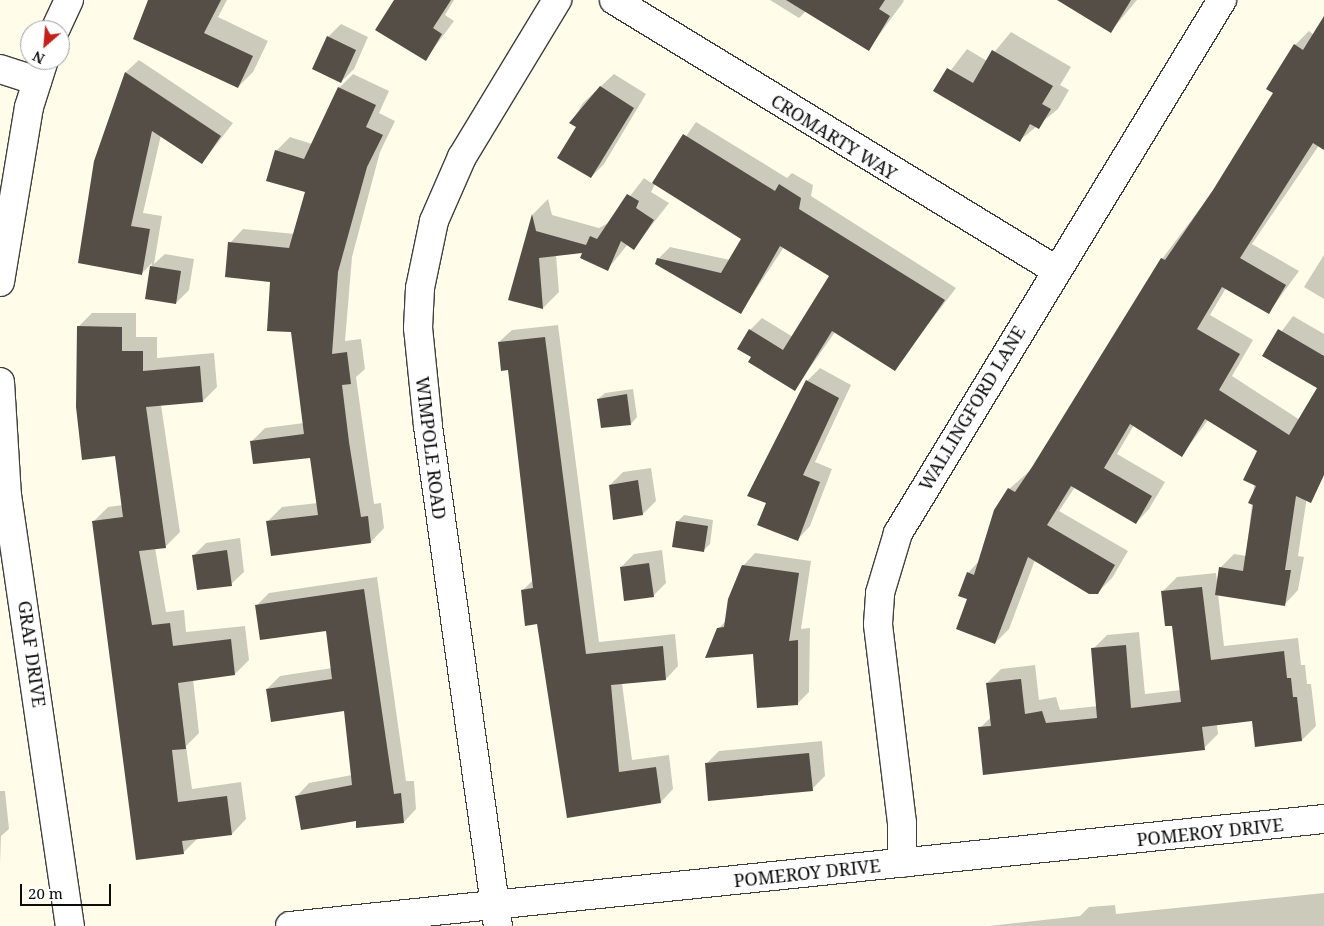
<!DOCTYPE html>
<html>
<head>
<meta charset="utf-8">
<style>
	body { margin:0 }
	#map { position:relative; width:1324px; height:926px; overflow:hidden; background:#fffdea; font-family:"Noto Serif",serif }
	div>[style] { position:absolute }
	.shadow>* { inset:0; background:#0003 }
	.building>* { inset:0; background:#554e47 }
	.roads { filter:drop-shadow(1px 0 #3f3f3f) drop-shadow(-1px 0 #3f3f3f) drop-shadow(0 1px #3f3f3f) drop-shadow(0 -1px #3f3f3f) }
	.street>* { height:28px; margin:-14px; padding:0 14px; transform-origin:14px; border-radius:14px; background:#fff }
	span { translate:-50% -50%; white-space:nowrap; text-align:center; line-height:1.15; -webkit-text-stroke:5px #fff; paint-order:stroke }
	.street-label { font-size:18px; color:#0c0c0c }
	.north { position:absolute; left:20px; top:20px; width:50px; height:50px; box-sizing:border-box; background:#fff; border:1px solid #9e9e9e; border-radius:50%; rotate:207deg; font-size:14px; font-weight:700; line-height:20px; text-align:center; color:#0c0c0c }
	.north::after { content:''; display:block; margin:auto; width:18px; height:22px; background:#c4201b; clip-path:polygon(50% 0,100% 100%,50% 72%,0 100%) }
	.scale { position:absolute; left:20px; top:884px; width:91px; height:22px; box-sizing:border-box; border:2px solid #0c0c0c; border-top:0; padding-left:6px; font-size:15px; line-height:18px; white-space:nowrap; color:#0c0c0c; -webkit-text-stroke:4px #fff; paint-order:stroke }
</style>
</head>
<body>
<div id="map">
	<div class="shadow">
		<i style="clip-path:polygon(158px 0,227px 0,218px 17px,268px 41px,253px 72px,238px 87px)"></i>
		<i style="clip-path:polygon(396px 0,454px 0,445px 15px,454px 21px,425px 60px)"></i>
		<i style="clip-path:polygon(770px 0,903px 0,904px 1px,868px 50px,806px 11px,799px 18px)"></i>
		<i style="clip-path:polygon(1081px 0,1137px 0,1111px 31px)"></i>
		<i style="clip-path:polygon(1324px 18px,1324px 138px,1252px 244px,1299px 271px,1269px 312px,1226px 288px,1210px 315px,1253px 340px,1232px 376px,1300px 420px,1319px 388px,1264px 355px,1293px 316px,1324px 334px,1324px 468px,1308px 490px,1298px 556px,1304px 557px,1298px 590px,1285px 604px,1218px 594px,1224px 646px,1298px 638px,1301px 665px,1305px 665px,1307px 684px,1311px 684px,1316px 726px,1302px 740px,1253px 720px,1217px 724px,1218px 734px,1204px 748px,980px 728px,991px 717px,987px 683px,1001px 669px,1035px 665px,1039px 700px,1056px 697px,1060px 710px,1098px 706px,1093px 649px,1107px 635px,1139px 632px,1145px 694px,1181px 690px,1174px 624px,1162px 592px,1177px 577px,1216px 573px,1217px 582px,1220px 568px,1234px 554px,1246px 556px,1258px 451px,1208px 420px,1182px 455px,1134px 425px,1117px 454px,1165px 482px,1149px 509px,1136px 523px,1075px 487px,1059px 511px,1128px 551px,1112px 578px,1098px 592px,1035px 560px,1009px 629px,995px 643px,968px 598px,968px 573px,980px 560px,1009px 489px,1033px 468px,1162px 259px,1214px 190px,1274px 93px,1295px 45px,1309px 31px,1314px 35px)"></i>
		<i style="clip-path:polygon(341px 24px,368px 37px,354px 69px,341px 82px,328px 37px)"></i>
		<i style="clip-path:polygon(1011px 32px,1071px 67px,1060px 85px,1069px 90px,1058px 109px,1020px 140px,935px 91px,967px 49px,987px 61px)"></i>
		<i style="clip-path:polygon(139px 60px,233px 123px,202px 163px,161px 135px,143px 213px,162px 216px,154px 264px,165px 254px,194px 259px,189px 290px,176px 303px,146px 298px,152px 263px,142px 273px,95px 162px,126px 72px)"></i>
		<i style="clip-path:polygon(353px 74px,389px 91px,379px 113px,395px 121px,380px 152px,352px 257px,345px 341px,361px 339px,365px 369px,356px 377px,363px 427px,374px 504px,381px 503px,384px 528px,371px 542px,268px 521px,282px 507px,318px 503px,311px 456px,252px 441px,265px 428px,304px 423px,292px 331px,272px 280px,230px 243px,243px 229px,295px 234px,307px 192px,276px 151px,290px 137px,312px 144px,339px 88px)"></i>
		<i style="clip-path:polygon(614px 74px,646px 94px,604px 164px,591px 177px,577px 126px,571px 123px,583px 103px)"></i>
		<i style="clip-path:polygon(696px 122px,787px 178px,792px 173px,813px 185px,811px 196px,956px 288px,894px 369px,835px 332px,795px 389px,752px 357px,750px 330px,762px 318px,793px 337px,831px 276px,784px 247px,741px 312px,658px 259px,670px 247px,730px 260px,743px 239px,655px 184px,651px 192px,669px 203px,634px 248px,628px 244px,607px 270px,584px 252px,556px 255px,559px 292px,543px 308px,510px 299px,533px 214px,548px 199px,552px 215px,599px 228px,610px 222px,644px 178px,653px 184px)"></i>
		<i style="clip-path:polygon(1324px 255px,1324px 299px,1304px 287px)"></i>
		<i style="clip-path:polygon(92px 313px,136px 313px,136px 337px,157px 337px,157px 358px,214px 353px,217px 387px,203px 401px,161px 405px,180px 532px,166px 546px,155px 548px,166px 612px,184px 610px,186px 632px,245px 626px,249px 660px,235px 674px,193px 679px,199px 733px,186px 746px,192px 789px,241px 782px,246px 819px,232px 834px,197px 839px,183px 853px,94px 521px,108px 507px,123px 505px,116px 454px,78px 327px)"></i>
		<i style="clip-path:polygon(558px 325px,599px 642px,675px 634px,678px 666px,666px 679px,622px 683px,632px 760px,669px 755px,673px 789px,661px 802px,568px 816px,538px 623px,522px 591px,534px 579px,509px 369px,499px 342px,512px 330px)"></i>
		<i style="clip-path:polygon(820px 368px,851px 385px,815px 462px,832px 469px,810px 526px,798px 539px,767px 502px,807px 381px)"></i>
		<i style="clip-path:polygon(633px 389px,637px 417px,631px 424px,602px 427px,598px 399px,605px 393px)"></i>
		<i style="clip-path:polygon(651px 468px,656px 501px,643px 514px,610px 485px,623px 472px)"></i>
		<i style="clip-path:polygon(684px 515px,713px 520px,710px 544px,703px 551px,677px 522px)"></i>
		<i style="clip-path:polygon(240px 538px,244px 572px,231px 584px,193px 556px,206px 543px)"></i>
		<i style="clip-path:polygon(662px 550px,666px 583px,653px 596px,621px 567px,634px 554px)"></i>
		<i style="clip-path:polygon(755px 553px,811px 561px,801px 629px,810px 628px,809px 692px,797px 704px,754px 653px,718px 629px,727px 620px,743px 566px)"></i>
		<i style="clip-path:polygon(377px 577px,406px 781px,414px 781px,416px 809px,404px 822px,357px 819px,297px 796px,309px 783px,352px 775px,346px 710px,267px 689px,280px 676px,332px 668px,327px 630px,256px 606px,269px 593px)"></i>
		<i style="clip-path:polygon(822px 741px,825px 776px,812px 789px,706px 764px,719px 751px)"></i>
		<i style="clip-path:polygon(0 791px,5px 791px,9px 829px,1px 836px,0 864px)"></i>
		<i style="clip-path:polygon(1324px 893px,1324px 926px,989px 926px,1080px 916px,1089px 907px,1115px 905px,1116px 914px)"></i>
	</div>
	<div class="building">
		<i style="clip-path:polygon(148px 0,221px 0,204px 33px,253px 56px,238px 88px,133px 39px)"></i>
		<i style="clip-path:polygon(394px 0,451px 0,433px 28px,442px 34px,426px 61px,375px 30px)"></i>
		<i style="clip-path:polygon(786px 0,885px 0,879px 9px,890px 16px,869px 51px)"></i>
		<i style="clip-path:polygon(1057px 0,1131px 0,1111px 33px)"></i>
		<i style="clip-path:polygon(1324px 16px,1324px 150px,1313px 143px,1240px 258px,1286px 285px,1269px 314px,1222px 287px,1197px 329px,1240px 354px,1219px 390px,1289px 435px,1317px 388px,1262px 356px,1278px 329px,1324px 356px,1324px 475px,1311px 503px,1296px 496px,1285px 570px,1291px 570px,1285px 606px,1215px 595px,1219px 567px,1243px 571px,1253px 505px,1248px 503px,1256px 486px,1243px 480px,1257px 451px,1205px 419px,1182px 457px,1130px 424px,1104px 468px,1152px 496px,1136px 524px,1071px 486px,1047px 525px,1115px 565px,1098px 594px,1089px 594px,1028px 557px,995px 644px,956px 629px,967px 599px,958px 596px,967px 572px,974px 575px,994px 510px,1008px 488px,1015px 492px,1032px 467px,1161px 258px,1165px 260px,1213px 190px,1273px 93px,1266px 89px,1294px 44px,1303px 50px)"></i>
		<i style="clip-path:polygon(327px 36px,356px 50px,341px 83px,312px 69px)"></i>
		<i style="clip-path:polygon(992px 50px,1053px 86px,1042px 104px,1051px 109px,1039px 129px,1030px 124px,1020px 142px,933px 91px,947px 68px,973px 83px)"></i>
		<i style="clip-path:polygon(125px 72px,221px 136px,202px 164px,152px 131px,131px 226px,150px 229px,142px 275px,78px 263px,94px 161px)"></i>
		<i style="clip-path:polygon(600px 86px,634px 108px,591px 178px,557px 158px,576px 127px,569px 123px)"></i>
		<i style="clip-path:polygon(338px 87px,376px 105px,366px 127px,383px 135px,367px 167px,338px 272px,332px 354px,347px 352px,351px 384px,342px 385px,349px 442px,361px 517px,368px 516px,371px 543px,271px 556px,266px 521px,318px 515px,310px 458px,253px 464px,250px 441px,304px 434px,291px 332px,267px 331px,270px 282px,225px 277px,228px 242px,289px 248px,305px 192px,266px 181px,275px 150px,304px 159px)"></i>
		<i style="clip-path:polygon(683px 134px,775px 191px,779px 184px,801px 198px,799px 209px,945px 300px,895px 371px,832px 331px,795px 391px,748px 362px,751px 357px,737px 349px,749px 329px,783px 350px,829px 276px,780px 246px,741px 314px,655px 264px,657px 258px,721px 273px,741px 239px,652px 183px)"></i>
		<i style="clip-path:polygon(627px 194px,639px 201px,636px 208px,654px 220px,634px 250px,621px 241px,608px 271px,580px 258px,582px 253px,539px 258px,543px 309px,508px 300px,532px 214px,536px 231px,586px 245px,590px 236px,597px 239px)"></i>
		<i style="clip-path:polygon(150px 266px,181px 271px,176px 304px,145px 299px)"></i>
		<i style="clip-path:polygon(77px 326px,122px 327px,122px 351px,143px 351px,143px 371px,200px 366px,203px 402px,146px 407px,166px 548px,139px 551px,152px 625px,170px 623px,173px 646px,231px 639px,235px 675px,178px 683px,186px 749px,172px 750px,178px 802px,227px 796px,232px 835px,182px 841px,184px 854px,136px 860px,92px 521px,123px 517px,115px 456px,82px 460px,76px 407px)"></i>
		<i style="clip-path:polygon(545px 337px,586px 654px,663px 646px,666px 680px,611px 685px,619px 772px,656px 767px,661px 803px,567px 818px,537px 624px,525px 626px,521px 590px,533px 588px,508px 370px,501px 371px,498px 342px)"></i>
		<i style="clip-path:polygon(806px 380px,839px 398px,803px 475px,820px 482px,798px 541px,757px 525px,766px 503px,747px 496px)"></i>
		<i style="clip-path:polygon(627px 394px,631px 425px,601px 428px,597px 399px)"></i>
		<i style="clip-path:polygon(638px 480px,643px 515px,613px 520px,609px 485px)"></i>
		<i style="clip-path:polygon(676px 521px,708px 526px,704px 552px,672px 547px)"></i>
		<i style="clip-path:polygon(227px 550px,232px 586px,197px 590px,192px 555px)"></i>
		<i style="clip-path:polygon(649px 563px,654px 597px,624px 601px,620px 567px)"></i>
		<i style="clip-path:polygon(742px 565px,799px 573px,789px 641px,798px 640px,798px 705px,757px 708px,753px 654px,705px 658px,717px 628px,724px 627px,728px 599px)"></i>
		<i style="clip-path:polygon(1202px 587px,1211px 660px,1284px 651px,1287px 678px,1291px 678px,1293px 697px,1297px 697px,1302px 741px,1255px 747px,1252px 721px,1202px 727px,1205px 750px,983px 775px,978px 727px,991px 726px,986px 683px,1021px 679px,1025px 714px,1042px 711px,1046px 723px,1097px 718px,1091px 648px,1126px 645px,1131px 708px,1181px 702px,1172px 626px,1165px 626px,1161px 591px)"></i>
		<i style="clip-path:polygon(364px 589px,394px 794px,401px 793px,404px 823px,356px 828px,356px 821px,301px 830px,295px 796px,352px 785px,344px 711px,271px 722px,266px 689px,332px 679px,326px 631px,260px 640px,255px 605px)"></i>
		<i style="clip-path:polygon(809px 753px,813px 791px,708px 801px,705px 763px)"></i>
	</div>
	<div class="roads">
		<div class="street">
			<i style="left:614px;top:0;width:518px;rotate:31.42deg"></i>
			<i style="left:55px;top:30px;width:33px;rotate:-65deg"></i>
			<i style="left:0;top:69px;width:39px;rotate:18deg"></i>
			<i style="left:0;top:282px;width:177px;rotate:-80.6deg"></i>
			<i style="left:29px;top:107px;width:49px;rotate:-72.3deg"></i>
			<i style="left:0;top:382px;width:113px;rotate:86.5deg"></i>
			<i style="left:7px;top:495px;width:436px;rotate:81.7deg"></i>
			<i style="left:902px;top:863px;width:40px;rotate:-90deg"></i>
			<i style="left:902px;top:823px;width:200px;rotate:-96.9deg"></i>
			<i style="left:878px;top:624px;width:31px;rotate:-86deg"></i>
			<i style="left:880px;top:593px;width:63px;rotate:-73.3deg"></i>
			<i style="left:898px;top:533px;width:624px;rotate:-58.71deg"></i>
			<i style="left:290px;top:926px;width:1040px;rotate:-5.91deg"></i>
			<i style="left:498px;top:926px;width:505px;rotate:-97.97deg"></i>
			<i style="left:428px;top:426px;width:99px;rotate:-95.8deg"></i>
			<i style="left:418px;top:328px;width:40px;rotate:-87.1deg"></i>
			<i style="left:420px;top:288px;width:68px;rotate:-78.2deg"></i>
			<i style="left:434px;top:221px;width:70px;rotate:-66.4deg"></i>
			<i style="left:462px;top:157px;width:184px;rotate:-58.8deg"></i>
		</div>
	</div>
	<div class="street-label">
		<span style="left:834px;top:137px;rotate:32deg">CROMARTY WAY</span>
		<span style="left:972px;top:408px;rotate:-59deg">WALLINGFORD LANE</span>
		<span style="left:431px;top:448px;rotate:83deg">WIMPOLE ROAD</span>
		<span style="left:32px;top:654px;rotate:82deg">GRAF DRIVE</span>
		<span style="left:1210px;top:832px;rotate:-6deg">POMEROY DRIVE</span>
		<span style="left:807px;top:873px;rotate:-6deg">POMEROY DRIVE</span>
	</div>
	<div class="north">N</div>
	<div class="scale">20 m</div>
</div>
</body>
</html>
